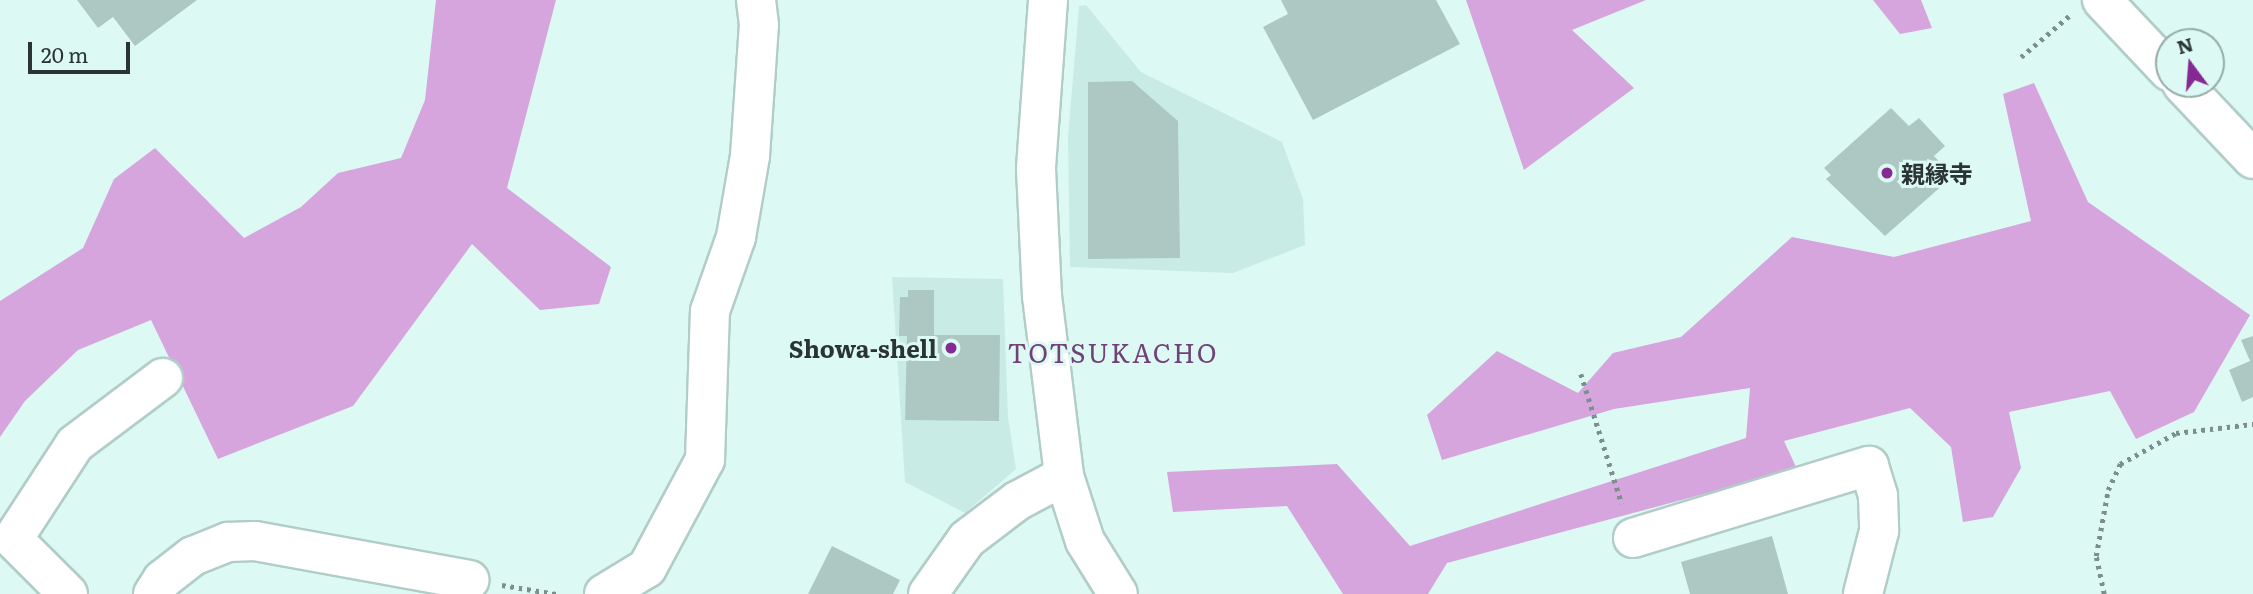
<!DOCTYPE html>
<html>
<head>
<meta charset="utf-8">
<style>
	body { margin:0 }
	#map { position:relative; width:2253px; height:594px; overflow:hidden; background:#ddf9f4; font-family:Literata,"Noto Sans JP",serif }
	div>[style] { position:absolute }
	.built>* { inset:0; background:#c8ece5 }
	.forest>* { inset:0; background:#d6a5dd }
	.building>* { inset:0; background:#adc8c3 }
	.path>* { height:4.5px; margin-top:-2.25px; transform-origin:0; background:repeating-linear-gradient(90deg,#7c8f8b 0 3.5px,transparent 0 8.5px) }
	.roads { filter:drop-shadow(2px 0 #b2cdc8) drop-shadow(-2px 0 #b2cdc8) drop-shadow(0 2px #b2cdc8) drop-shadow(0 -2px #b2cdc8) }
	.minor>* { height:38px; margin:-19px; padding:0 19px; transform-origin:19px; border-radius:19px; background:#fff }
	.dots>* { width:19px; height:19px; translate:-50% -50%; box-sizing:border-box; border:4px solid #ddf9f4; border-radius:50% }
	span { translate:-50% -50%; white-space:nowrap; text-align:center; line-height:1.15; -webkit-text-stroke:6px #ddf9f4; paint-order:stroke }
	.poi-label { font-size:24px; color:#2a3533; font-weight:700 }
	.left { translate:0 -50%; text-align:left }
	.right { translate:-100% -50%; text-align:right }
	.neighbourhood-label { font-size:26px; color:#704277; letter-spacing:2px }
	.north { position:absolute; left:2155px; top:28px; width:70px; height:70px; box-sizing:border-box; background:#ddf9f4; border:2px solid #95aba7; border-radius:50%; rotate:344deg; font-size:19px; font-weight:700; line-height:28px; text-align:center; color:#2a3533 }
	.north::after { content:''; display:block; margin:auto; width:24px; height:32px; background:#862995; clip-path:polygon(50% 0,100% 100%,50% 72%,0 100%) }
	.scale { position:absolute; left:28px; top:42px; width:102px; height:32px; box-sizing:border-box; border:4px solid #2a3533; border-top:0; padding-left:9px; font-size:21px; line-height:24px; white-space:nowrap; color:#2a3533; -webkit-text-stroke:5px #ddf9f4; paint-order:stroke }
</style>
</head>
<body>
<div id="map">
	<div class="built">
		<i style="clip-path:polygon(1086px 5px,1141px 72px,1282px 142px,1303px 199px,1305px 245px,1233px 273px,1070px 267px,1068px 137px,1079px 6px)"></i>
		<i style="clip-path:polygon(892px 277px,1003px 279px,1008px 417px,1016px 469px,965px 513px,905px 482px)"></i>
	</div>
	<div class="forest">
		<i style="clip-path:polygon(436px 0,556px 0,507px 188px,611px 267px,599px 304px,540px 310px,472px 244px,353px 406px,218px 459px,151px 320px,78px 350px,25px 401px,0 437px,0 301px,83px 248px,114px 179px,155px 148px,244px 238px,301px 207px,338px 173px,401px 158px,425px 100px)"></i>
		<i style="clip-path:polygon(1466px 0,1646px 0,1572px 30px,1634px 88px,1524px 170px)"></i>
		<i style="clip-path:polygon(1873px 0,1921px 0,1932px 28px,1900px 34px)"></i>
		<i style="clip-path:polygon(2034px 83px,2088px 202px,2250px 315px,2194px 412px,2136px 439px,2110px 391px,2009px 412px,2021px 468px,1993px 517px,1963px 522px,1951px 447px,1910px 408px,1784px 441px,1797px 469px,1447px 563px,1428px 594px,1343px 594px,1287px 506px,1173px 512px,1167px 472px,1337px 464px,1410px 546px,1746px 438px,1750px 388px,1614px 409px,1442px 460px,1427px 415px,1497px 351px,1578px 393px,1613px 353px,1681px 337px,1792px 237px,1894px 257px,2031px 221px,2003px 94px)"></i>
	</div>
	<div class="building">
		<i style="clip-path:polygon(77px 0,197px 0,135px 46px,113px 17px,98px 28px)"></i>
		<i style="clip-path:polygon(1281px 0,1436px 0,1460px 44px,1313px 120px,1263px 27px,1288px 14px)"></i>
		<i style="clip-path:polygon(1132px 81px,1178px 121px,1180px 258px,1088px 259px,1088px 82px)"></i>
		<i style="clip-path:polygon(1891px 108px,1909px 126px,1919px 118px,1945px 146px,1934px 156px,1953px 176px,1885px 236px,1826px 179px,1831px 175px,1824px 168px)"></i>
		<i style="clip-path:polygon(908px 290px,934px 290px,934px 335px,1000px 335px,999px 421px,905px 420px,907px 336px,899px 336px,900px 297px,908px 297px)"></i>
		<i style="clip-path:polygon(2253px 336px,2253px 397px,2242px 402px,2229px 370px,2250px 361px,2241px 340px)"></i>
		<i style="clip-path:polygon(1772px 536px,1788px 594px,1690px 594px,1681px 562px)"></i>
		<i style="clip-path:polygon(832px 546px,900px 580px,893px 594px,808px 594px)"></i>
	</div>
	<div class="path">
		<i style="left:2021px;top:57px;width:63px;rotate:-40.5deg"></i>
		<i style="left:1581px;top:374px;width:136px;rotate:72.5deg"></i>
		<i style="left:502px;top:585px;width:55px;rotate:9.5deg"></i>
		<i style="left:2104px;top:594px;width:39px;rotate:-102deg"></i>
		<i style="left:2096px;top:556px;width:67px;rotate:-79.7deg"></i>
		<i style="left:2108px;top:490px;width:29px;rotate:-65deg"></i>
		<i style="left:2120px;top:464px;width:64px;rotate:-29deg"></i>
		<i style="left:2176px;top:433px;width:78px;rotate:-6.7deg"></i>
	</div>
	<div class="roads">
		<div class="minor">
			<i style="left:1048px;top:0;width:169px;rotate:94.1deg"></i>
			<i style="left:1036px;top:169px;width:127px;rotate:87.3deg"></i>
			<i style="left:1042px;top:296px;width:181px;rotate:83deg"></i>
			<i style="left:1064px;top:476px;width:68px;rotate:72.1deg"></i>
			<i style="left:1085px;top:541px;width:62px;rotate:58.1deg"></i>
			<i style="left:2102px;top:0;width:98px;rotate:46.7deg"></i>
			<i style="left:2182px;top:84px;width:103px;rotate:46.6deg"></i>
			<i style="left:1633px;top:538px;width:247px;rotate:-17deg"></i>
			<i style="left:1869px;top:466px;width:31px;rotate:73deg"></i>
			<i style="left:1878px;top:496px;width:35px;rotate:88deg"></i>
			<i style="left:1879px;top:531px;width:65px;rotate:104.3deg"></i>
			<i style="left:68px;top:594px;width:78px;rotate:-135deg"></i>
			<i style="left:13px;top:539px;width:113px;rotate:-56.9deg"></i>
			<i style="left:75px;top:444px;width:110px;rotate:-36.9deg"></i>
			<i style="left:153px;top:594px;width:17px;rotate:-57deg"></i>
			<i style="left:162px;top:580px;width:39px;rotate:-38deg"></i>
			<i style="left:193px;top:556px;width:38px;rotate:-22deg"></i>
			<i style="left:228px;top:542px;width:27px;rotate:-2deg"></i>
			<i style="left:255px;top:541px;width:218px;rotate:10.3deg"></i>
			<i style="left:604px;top:594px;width:50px;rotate:-31.2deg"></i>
			<i style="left:647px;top:568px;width:123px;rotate:-61.8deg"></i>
			<i style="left:705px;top:460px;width:149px;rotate:-88.1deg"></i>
			<i style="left:710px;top:311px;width:78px;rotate:-70.6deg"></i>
			<i style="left:736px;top:237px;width:82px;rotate:-80.2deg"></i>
			<i style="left:750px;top:156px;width:131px;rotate:-86.1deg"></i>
			<i style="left:759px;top:25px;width:25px;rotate:-97deg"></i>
			<i style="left:928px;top:594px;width:67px;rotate:-54.7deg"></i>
			<i style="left:967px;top:539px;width:63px;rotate:-37.2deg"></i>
			<i style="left:1017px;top:501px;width:53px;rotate:-28deg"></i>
		</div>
	</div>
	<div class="dots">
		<i style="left:1887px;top:173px;background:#862995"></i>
		<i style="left:951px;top:348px;background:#862995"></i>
	</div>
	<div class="poi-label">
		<span class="left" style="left:1901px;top:173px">親縁寺</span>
		<span class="right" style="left:937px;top:348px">Showa-shell</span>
	</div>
	<div class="neighbourhood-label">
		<span style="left:1113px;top:352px">TOTSUKACHO</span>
	</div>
	<div class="north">N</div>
	<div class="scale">20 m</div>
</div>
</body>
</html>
